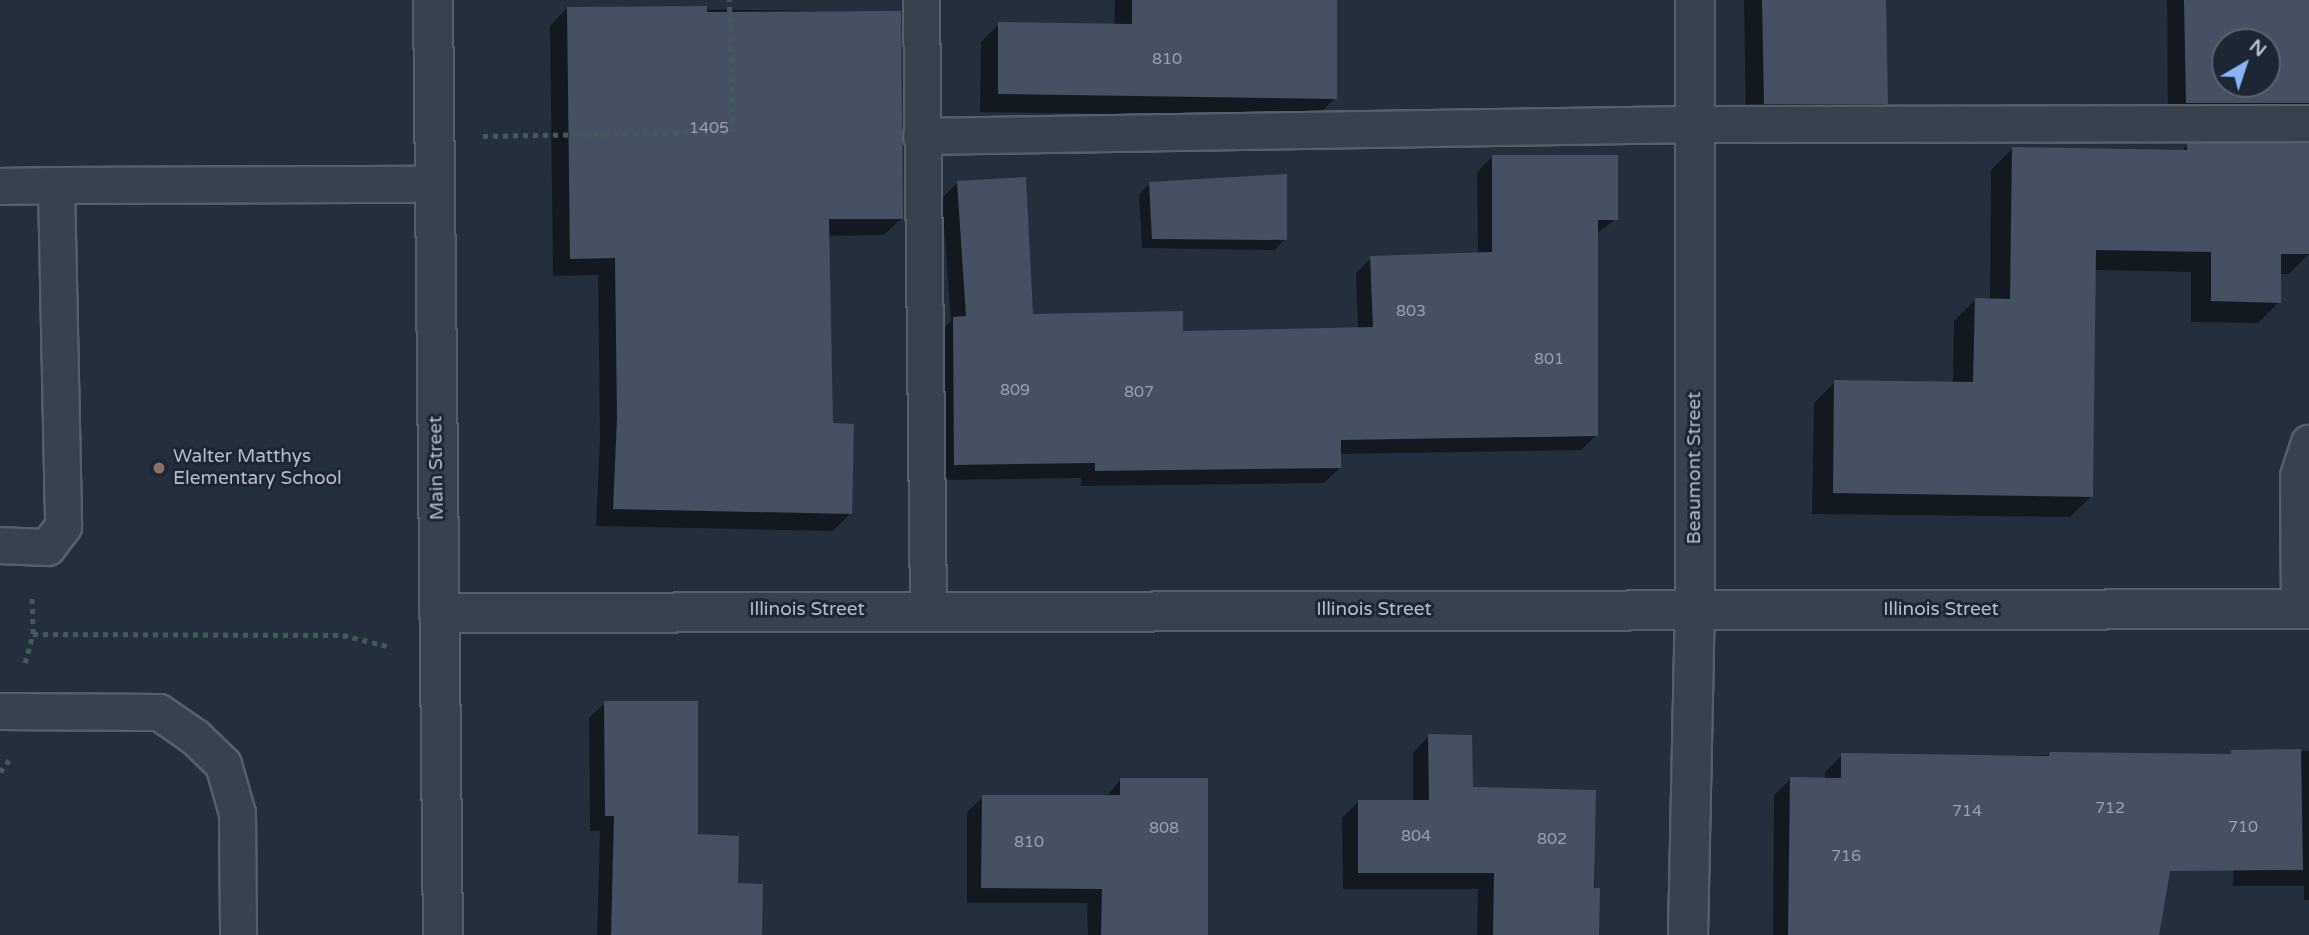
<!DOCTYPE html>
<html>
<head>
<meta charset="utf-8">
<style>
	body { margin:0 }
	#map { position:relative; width:2309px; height:935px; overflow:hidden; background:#242f3e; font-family:"Varela Round",sans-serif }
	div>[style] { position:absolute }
	.shadow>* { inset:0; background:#0007 }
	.building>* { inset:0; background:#455162 }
	.path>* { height:4.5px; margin-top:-2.25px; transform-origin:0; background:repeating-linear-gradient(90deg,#44595c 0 5px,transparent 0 10px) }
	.roads { filter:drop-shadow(2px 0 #565f6c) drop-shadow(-2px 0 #565f6c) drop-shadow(0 2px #565f6c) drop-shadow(0 -2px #565f6c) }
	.service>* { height:35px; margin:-17.5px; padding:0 17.5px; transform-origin:17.5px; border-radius:17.5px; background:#38414e }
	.minor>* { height:38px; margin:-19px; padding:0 19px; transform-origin:19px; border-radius:19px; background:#38414e }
	.tertiary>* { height:38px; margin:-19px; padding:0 19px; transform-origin:19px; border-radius:19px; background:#38414e }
	.dots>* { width:19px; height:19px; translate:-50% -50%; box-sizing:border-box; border:4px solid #1d2633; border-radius:50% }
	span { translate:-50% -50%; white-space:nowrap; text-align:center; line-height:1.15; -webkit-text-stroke:6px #1d2633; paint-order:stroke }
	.number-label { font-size:16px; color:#98a1af }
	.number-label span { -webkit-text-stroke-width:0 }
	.poi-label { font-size:19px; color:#b4bcc9 }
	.left { translate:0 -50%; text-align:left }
	.street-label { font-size:19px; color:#b4bcc9 }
	.north { position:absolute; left:2211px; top:28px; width:70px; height:70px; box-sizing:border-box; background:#1d2633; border:2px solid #59626f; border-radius:50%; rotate:39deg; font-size:19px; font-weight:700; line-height:28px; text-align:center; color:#b4bcc9 }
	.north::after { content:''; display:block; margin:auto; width:24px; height:32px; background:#8ab4f8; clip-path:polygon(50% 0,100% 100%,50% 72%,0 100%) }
</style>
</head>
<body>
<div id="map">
	<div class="shadow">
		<i style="clip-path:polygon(1115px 0,1336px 0,1335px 98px,1317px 117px,980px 112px,981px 42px,999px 24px,1114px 26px)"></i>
		<i style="clip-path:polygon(1744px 0,1885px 0,1887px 103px,1868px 121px,1746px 121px)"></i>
		<i style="clip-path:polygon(evenodd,2167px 0,2308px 0,2309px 104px,2292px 121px,2168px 121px,2167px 0,2225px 42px,2267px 42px,2267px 84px,2225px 84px,2225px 42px)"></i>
		<i style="clip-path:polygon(567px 8px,899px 12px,902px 218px,884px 235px,827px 236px,831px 425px,850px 514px,833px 531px,596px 526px,600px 438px,598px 275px,553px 276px,550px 26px)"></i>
		<i style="clip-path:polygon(2309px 144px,2309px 254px,2289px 274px,2279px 274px,2279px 302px,2258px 323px,2191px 322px,2191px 272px,2094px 270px,2091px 497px,2070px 517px,1812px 514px,1814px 403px,1835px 382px,1953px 383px,1954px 321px,1975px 300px,1990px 300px,1991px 170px,2012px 149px,2181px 152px,2187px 145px)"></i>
		<i style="clip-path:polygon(1492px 157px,1616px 219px,1596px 234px,1597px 435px,1581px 450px,1339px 454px,1340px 468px,1324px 483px,1081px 486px,1081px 478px,940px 480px,938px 334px,951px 321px,942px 198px,958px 182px,1031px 316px,1182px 333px,1358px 329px,1356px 273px,1371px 258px,1478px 255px,1477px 172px)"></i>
		<i style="clip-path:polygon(1150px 183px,1285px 239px,1275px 250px,1142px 248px,1139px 194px)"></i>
		<i style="clip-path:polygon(605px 703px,736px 885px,760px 935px,597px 935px,600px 831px,590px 831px,589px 718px)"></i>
		<i style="clip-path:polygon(1429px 736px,1471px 789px,1594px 792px,1595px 935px,1477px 935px,1478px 889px,1343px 889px,1342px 818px,1359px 801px,1413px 801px,1413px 753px)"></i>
		<i style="clip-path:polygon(2309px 751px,2309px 900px,2304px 900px,2304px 886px,2233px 886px,2235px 768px,2251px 752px)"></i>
		<i style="clip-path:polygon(1842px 755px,2186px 755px,2158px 935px,1773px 935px,1774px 795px,1791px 779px,1825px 779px,1825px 772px)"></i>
		<i style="clip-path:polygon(1121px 779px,1206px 935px,1088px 935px,1087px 903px,967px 903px,967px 812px,983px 797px,1106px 797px)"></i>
	</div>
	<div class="building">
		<i style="clip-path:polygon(1132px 0,1337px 0,1337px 99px,998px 94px,998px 22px,1132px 24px)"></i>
		<i style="clip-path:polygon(1762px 0,1886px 0,1888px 104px,1764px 104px)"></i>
		<i style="clip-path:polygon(evenodd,2184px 0,2309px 0,2309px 103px,2186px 103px,2184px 0,2225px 42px,2267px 42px,2267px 84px,2225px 84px,2225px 42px)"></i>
		<i style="clip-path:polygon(707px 6px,707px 12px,901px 11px,903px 219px,829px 219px,833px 423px,854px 424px,852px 514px,613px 509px,617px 419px,615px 258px,570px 259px,567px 7px)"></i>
		<i style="clip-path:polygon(2187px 143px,2309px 143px,2309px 254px,2281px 254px,2281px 303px,2211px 301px,2211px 252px,2096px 250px,2093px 497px,1833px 493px,1834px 380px,1973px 382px,1975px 298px,2010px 299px,2012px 147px,2187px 150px)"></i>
		<i style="clip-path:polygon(1492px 155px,1618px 155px,1618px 220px,1598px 220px,1598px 436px,1341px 440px,1341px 468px,1095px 471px,1095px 463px,954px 465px,953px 317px,966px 316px,957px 181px,1026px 177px,1033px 314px,1183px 311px,1183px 331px,1373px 327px,1370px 256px,1492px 252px)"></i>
		<i style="clip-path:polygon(1287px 174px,1287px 240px,1152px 239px,1149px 182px)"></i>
		<i style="clip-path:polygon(604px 701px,698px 701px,698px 834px,739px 836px,738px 883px,763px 884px,762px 935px,611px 935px,614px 816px,605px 816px)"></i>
		<i style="clip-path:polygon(1428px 734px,1472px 735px,1473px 787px,1596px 790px,1594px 888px,1600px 888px,1599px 935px,1493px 935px,1494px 873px,1358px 873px,1358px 800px,1429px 800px)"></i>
		<i style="clip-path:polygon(2301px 749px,2303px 870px,2170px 871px,2159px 935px,1788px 935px,1790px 777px,1841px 778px,1841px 753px,2049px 756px,2050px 752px,2231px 754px,2231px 750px)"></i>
		<i style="clip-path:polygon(1120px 778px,1208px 778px,1208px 935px,1101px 935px,1102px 889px,981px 888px,982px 795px,1120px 795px)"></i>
	</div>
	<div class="path">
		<i style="left:483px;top:136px;width:250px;rotate:-0.9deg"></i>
		<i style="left:733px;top:132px;width:132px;rotate:-91.7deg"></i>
		<i style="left:33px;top:634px;width:310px;rotate:0.2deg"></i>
		<i style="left:343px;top:635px;width:49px;rotate:14deg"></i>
		<i style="left:25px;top:663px;width:30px;rotate:-75deg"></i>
		<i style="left:33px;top:634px;width:38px;rotate:-92deg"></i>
		<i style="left:0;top:772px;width:15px;rotate:-53deg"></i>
	</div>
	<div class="roads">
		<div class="service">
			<i style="left:921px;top:0;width:609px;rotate:89.34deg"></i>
			<i style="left:921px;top:136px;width:773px;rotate:-0.89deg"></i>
			<i style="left:1694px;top:124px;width:615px;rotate:-0.09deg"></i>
			<i style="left:56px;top:185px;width:377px;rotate:-0.2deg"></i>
			<i style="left:0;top:186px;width:56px;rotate:-1deg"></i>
			<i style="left:56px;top:185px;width:341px;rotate:88.8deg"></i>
			<i style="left:63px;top:526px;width:26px;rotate:127deg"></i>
			<i style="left:47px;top:547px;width:47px;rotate:-177.6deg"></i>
			<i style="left:2299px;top:609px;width:133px;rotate:-90.4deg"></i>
			<i style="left:2298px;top:476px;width:35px;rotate:-72deg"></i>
			<i style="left:0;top:711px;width:159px;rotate:0.4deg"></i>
			<i style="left:159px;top:712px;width:44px;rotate:34.8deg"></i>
			<i style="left:195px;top:737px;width:39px;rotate:44deg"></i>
			<i style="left:223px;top:764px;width:51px;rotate:74.1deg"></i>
			<i style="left:237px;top:813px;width:122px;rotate:89.5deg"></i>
		</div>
		<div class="minor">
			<i style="left:439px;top:613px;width:1870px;rotate:-0.12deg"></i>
			<i style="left:1688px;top:935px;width:325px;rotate:-88.8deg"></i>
			<i style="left:1695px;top:610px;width:610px;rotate:-90deg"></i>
		</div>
		<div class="tertiary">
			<i style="left:433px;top:0;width:935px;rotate:89.39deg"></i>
		</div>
	</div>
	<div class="dots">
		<i style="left:159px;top:468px;background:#8d6e63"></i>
	</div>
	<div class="number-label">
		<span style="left:1167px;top:59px">810</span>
		<span style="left:709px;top:128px">1405</span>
		<span style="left:1411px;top:311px">803</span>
		<span style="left:1549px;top:359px">801</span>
		<span style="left:1015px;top:390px">809</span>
		<span style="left:1139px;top:392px">807</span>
		<span style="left:2110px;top:808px">712</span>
		<span style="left:1967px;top:811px">714</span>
		<span style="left:2243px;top:827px">710</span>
		<span style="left:1164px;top:828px">808</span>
		<span style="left:1416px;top:836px">804</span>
		<span style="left:1552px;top:839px">802</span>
		<span style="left:1029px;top:842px">810</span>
		<span style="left:1846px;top:856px">716</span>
	</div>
	<div class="poi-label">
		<span class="left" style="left:173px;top:468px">Walter Matthys<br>Elementary School</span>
	</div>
	<div class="street-label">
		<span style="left:437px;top:468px;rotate:-91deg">Main Street</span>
		<span style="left:1695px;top:468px;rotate:-90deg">Beaumont Street</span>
		<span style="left:807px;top:610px">Illinois Street</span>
		<span style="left:1374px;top:610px">Illinois Street</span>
		<span style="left:1941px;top:610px">Illinois Street</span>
	</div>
	<div class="north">N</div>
</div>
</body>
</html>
